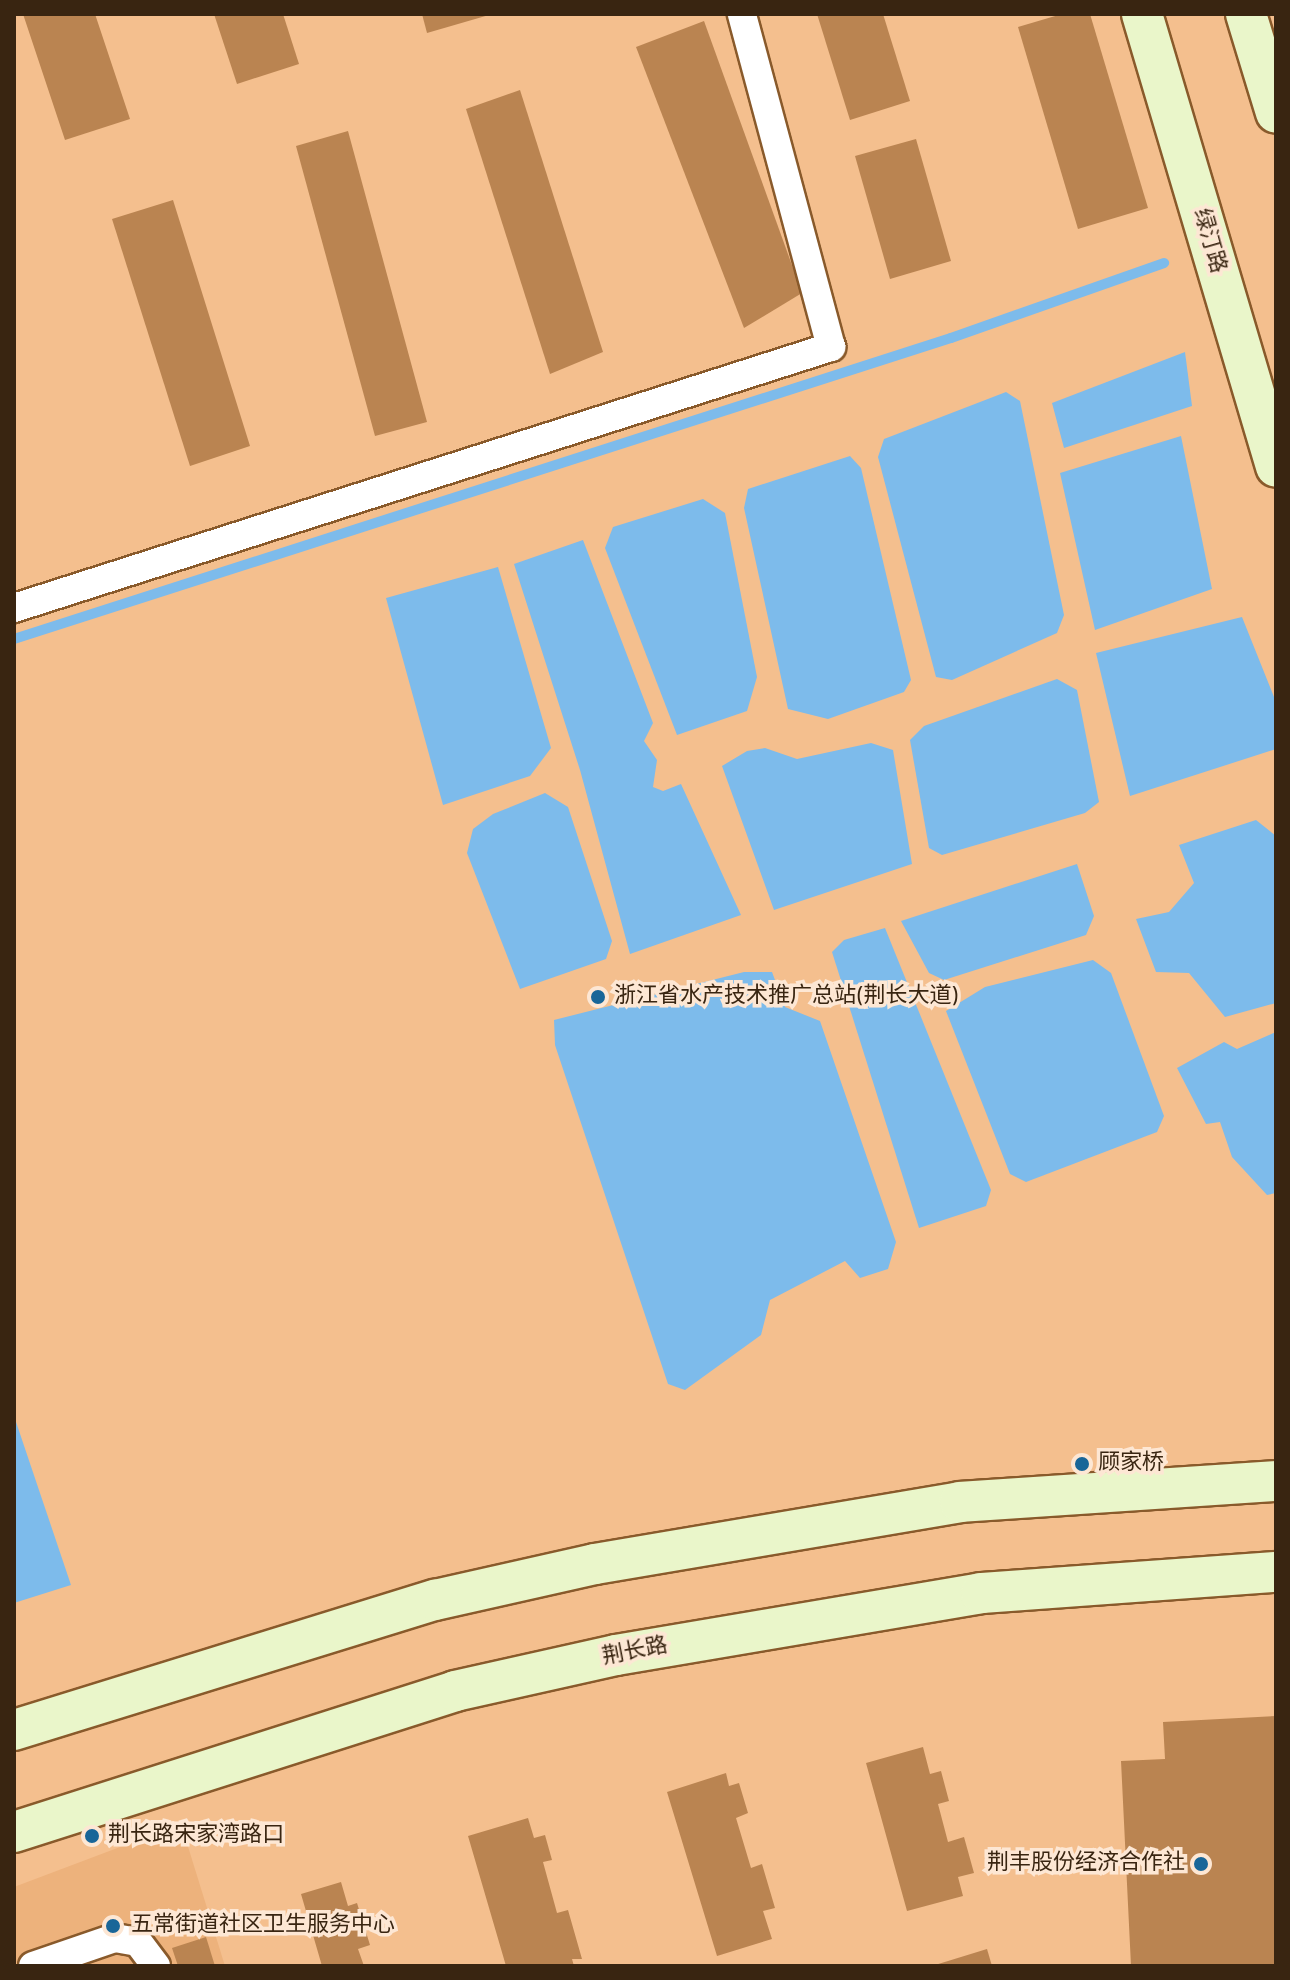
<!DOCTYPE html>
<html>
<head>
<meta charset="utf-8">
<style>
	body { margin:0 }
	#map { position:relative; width:1290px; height:1980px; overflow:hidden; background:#f4bf8e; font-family:Overpass,"Noto Sans SC",sans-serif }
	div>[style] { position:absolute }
	.built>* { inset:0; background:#edb27c }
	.water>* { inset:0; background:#7dbbeb }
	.stream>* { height:10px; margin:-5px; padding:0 5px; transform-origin:5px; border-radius:5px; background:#7dbbeb }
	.building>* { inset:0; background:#ba8451 }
	.roads { filter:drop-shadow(2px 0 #895a2b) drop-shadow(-2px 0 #895a2b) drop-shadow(0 2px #895a2b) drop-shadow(0 -2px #895a2b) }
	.street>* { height:28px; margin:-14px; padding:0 14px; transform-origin:14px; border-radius:14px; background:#fff }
	.secondary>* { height:40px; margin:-20px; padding:0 20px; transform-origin:20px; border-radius:20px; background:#eaf6ca }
	.dots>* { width:22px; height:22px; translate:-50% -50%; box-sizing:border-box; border:4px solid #fde7d4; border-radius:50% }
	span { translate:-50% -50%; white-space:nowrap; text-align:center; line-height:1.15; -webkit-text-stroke:7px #fde7d4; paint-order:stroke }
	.street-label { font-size:22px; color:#392511 }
	.poi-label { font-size:22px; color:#392511 }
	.left { translate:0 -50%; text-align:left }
	.right { translate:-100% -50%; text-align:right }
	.frame { position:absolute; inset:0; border:16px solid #392511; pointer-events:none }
</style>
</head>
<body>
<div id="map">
	<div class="built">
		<i style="clip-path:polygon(181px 1824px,225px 1966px,14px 1966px,14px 1887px)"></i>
	</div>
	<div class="water">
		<i style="clip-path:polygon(1185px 352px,1192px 406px,1064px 448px,1052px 403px)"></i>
		<i style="clip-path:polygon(1006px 392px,1020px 401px,1064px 615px,1057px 633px,952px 680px,936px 677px,878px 457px,884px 439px)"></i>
		<i style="clip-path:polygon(1181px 436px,1212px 589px,1095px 630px,1060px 473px)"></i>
		<i style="clip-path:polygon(850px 456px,861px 468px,911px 680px,904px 692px,828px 719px,788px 709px,744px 508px,748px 489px)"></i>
		<i style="clip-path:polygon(703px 499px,725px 513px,757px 677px,747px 711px,677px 735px,605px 548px,613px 527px)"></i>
		<i style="clip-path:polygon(583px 540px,653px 723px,644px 741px,657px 760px,653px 787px,663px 791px,681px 784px,741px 915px,630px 954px,580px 770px,514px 564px)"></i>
		<i style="clip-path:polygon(498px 567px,551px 748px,530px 776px,443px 805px,386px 598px)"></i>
		<i style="clip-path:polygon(1242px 617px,1276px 702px,1276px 749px,1130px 796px,1096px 653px)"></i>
		<i style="clip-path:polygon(1057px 679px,1077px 690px,1099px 802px,1085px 813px,942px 855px,929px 848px,910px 740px,924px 726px)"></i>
		<i style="clip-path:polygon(871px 743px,893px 750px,912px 864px,774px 910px,722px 766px,747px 751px,765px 748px,797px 759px)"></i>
		<i style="clip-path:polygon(545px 793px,568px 807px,612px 941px,606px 959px,520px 989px,467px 853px,473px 829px,493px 814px)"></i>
		<i style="clip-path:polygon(1256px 820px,1276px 836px,1276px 1003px,1225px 1017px,1189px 973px,1156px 972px,1136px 919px,1169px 912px,1194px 883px,1179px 845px)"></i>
		<i style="clip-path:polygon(1077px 864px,1094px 916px,1086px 935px,944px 980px,929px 973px,901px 921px)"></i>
		<i style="clip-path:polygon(885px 928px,991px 1190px,986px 1206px,919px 1228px,832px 952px,844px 940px)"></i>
		<i style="clip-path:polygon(1093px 960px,1111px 973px,1164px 1116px,1157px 1132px,1026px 1182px,1010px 1174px,946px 1011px,985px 987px)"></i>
		<i style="clip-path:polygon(744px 972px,772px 972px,785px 1007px,820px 1021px,896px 1242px,888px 1269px,860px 1278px,845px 1261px,770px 1300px,761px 1335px,685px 1390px,668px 1384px,555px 1045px,554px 1020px)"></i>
		<i style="clip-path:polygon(1276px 1032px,1276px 1193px,1267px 1195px,1232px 1157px,1220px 1122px,1206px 1124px,1177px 1068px,1224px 1042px,1237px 1049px)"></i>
		<i style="clip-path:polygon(14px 1416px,71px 1585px,14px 1603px)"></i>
	</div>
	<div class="stream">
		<i style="left:14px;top:639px;width:984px;rotate:-17.81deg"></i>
		<i style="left:951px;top:338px;width:226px;rotate:-19.4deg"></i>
	</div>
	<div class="building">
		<i style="clip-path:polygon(23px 14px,95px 14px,130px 119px,65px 140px)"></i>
		<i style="clip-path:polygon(214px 14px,283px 14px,299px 64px,237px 84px)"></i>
		<i style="clip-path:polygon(422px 14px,489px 14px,489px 15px,427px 33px)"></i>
		<i style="clip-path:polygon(817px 14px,883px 14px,910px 101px,850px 120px)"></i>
		<i style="clip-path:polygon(1062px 14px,1090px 14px,1148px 208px,1078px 229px,1018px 27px)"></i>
		<i style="clip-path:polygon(704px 21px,802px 293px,744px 328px,636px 47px)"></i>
		<i style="clip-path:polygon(520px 90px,603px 352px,550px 374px,466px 109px)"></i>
		<i style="clip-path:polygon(348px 131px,427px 422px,375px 436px,296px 146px)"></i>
		<i style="clip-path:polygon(916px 139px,951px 261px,890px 279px,855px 156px)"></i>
		<i style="clip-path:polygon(173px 200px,250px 446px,190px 466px,112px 219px)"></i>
		<i style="clip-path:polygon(1276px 1716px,1276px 1966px,1131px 1966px,1121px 1761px,1165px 1759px,1163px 1722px)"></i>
		<i style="clip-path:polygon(923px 1747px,930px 1774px,941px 1771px,949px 1801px,938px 1804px,948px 1842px,964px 1837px,974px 1873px,958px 1877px,963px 1896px,907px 1911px,866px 1763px)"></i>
		<i style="clip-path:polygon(726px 1773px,729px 1786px,739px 1783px,748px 1813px,736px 1818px,751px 1868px,762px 1864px,775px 1908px,763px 1911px,772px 1939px,717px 1956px,667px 1792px)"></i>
		<i style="clip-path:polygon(528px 1818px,534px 1838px,545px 1835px,552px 1860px,543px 1862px,557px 1913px,568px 1910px,582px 1959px,572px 1959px,574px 1966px,506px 1966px,468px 1836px)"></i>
		<i style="clip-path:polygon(341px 1882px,348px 1906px,357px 1903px,370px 1945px,358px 1949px,364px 1966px,322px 1966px,301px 1894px)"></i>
		<i style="clip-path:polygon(206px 1937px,215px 1966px,178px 1966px,172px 1948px)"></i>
		<i style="clip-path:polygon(987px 1949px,992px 1966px,935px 1966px,935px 1965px)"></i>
	</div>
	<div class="roads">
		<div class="street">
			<i style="left:14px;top:608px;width:858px;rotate:-17.72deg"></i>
			<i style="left:831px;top:347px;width:345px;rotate:-105deg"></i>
			<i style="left:33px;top:1966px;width:87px;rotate:-18.9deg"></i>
			<i style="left:115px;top:1938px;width:23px;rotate:10deg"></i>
			<i style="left:138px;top:1942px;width:30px;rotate:53deg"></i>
		</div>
		<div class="secondary">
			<i style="left:1142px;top:14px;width:472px;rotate:73.5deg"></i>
			<i style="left:1246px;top:14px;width:103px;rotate:73.1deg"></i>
			<i style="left:14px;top:1730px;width:441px;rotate:-17.2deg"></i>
			<i style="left:435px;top:1600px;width:164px;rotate:-12.7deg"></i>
			<i style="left:595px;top:1564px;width:370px;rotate:-9.6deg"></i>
			<i style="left:960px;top:1502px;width:317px;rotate:-3.8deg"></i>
			<i style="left:14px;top:1832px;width:463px;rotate:-17.7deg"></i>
			<i style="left:455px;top:1691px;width:165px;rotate:-12.6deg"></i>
			<i style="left:616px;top:1655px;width:370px;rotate:-9.6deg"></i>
			<i style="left:981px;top:1593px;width:296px;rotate:-4.1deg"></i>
		</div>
	</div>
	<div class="dots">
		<i style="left:598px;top:997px;background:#196698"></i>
		<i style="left:1082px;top:1464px;background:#196698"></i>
		<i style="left:92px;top:1836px;background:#196698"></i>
		<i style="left:1201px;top:1864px;background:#196698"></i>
		<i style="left:113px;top:1926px;background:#196698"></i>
	</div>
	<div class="street-label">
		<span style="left:1209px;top:241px;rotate:74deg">绿汀路</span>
		<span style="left:635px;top:1652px;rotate:-11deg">荆长路</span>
	</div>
	<div class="poi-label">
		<span class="left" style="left:614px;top:997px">浙江省水产技术推广总站(荆长大道)</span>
		<span class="left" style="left:1098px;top:1464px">顾家桥</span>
		<span class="left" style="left:108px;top:1836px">荆长路宋家湾路口</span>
		<span class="right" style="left:1185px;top:1864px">荆丰股份经济合作社</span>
		<span class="left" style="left:131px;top:1926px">五常街道社区卫生服务中心</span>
	</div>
	<div class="frame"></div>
</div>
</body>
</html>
